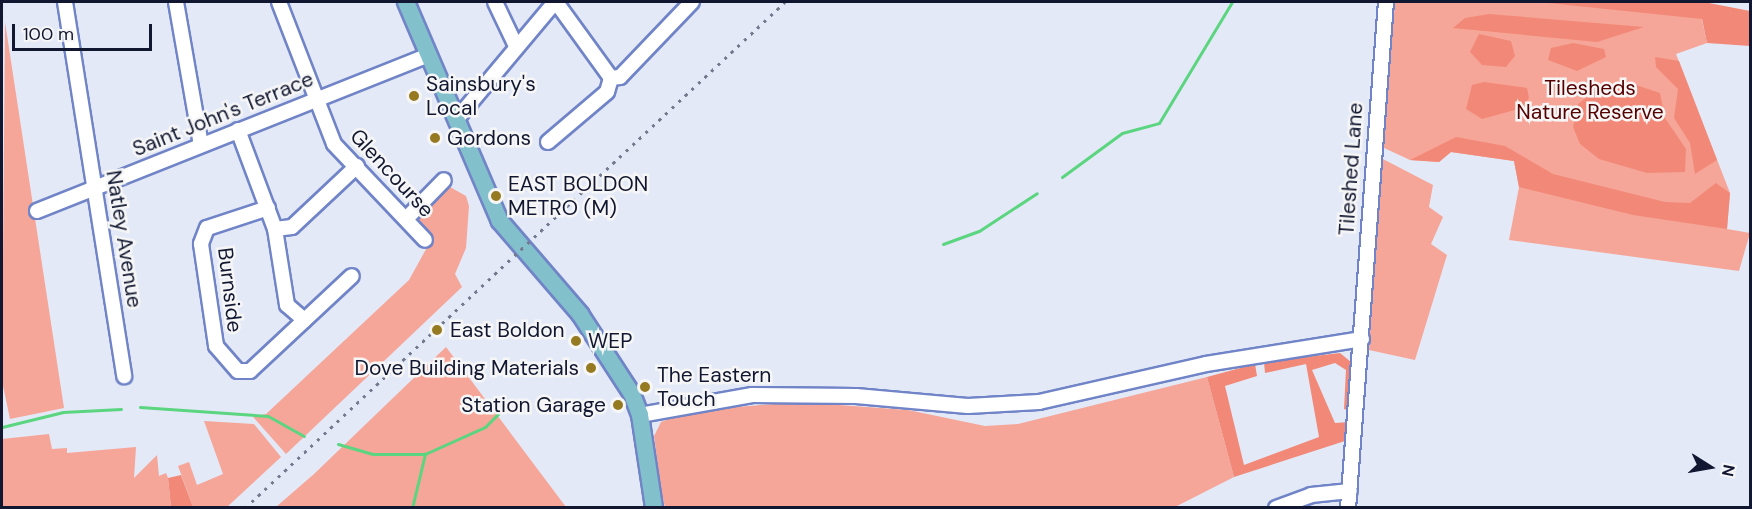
<!DOCTYPE html>
<html>
<head>
<meta charset="utf-8">
<style>
	body { margin:0 }
	#map { position:relative; width:1752px; height:509px; overflow:hidden; background:#e3e9f7; font-family:"DM Sans",sans-serif }
	div>[style] { position:absolute }
	.green>* { inset:0; background:#f6a698 }
	.forest>* { inset:0; background:#f28978 }
	.stream>* { height:3px; margin:-1.5px; padding:0 1.5px; transform-origin:1.5px; border-radius:1.5px; background:#5bd57f }
	.roads { filter:drop-shadow(2px 0 #7084c7) drop-shadow(-2px 0 #7084c7) drop-shadow(0 2px #7084c7) drop-shadow(0 -2px #7084c7) }
	.minor>* { height:14px; margin:-7px; padding:0 7px; transform-origin:7px; border-radius:7px; background:#fff }
	.major>* { height:16px; margin:-8px; padding:0 8px; transform-origin:8px; border-radius:8px; background:#82c1cb }
	.rail>* { height:3px; margin-top:-1.5px; transform-origin:0; background:repeating-linear-gradient(90deg,#747a8e 0 3px,transparent 0 9px) }
	.dots>* { width:16px; height:16px; translate:-50% -50%; box-sizing:border-box; border:3px solid #f6f6f6; border-radius:50% }
	span { translate:-50% -50%; white-space:nowrap; text-align:center; line-height:1.15; -webkit-text-stroke:5px #f6f6f6; paint-order:stroke }
	.poi-label { font-size:21px; color:#111731 }
	.left { translate:0 -50%; text-align:left }
	.right { translate:-100% -50%; text-align:right }
	.park-label { font-size:21px; color:#560000 }
	.street-label { font-size:21px; color:#111731 }
	.frame { position:absolute; inset:0; border:3px solid #111731; pointer-events:none }
	.north { position:absolute; left:1680px; top:437px; width:60px; height:60px; -webkit-text-stroke:4px #f6f6f6; paint-order:stroke; rotate:101deg; font-size:16px; font-weight:700; line-height:24px; text-align:center; color:#111731 }
	.north::after { content:''; display:block; margin:auto; width:21px; height:27px; background:#111731; clip-path:polygon(50% 0,100% 100%,50% 72%,0 100%) }
	.scale { position:absolute; left:12px; top:24px; width:140px; height:27px; box-sizing:border-box; border:3px solid #111731; border-top:0; padding-left:8px; font-size:18px; line-height:21px; white-space:nowrap; color:#111731; -webkit-text-stroke:4px #f6f6f6; paint-order:stroke }
</style>
</head>
<body>
<div id="map">
	<div class="green">
		<i style="clip-path:polygon(1395px 2px,1698px 2px,1707px 43px,1676px 54px,1730px 193px,1727px 229px,1750px 233px,1739px 271px,1509px 240px,1519px 187px,1514px 161px,1451px 152px,1439px 162px,1410px 160px,1382px 147px)"></i>
		<i style="clip-path:polygon(5px 22px,64px 408px,10px 419px,2px 381px)"></i>
		<i style="clip-path:polygon(1381px 158px,1433px 185px,1429px 207px,1443px 217px,1431px 244px,1447px 255px,1415px 360px,1369px 350px)"></i>
		<i style="clip-path:polygon(450px 187px,466px 196px,469px 206px,466px 248px,455px 274px,462px 287px,286px 454px,253px 417px,266px 414px,409px 280px,430px 242px,415px 222px,417px 217px)"></i>
		<i style="clip-path:polygon(446px 347px,566px 507px,276px 507px,314px 474px)"></i>
		<i style="clip-path:polygon(1207px 377px,1234px 477px,1175px 507px,665px 507px,661px 491px,654px 436px,661px 422px,690px 411px,798px 402px,908px 410px,985px 426px,1018px 424px)"></i>
		<i style="clip-path:polygon(204px 421px,254px 424px,281px 457px,227px 507px,193px 507px,178px 466px,189px 462px,197px 485px,223px 474px)"></i>
		<i style="clip-path:polygon(49px 434px,52px 449px,67px 448px,67px 453px,136px 447px,134px 478px,157px 455px,159px 476px,166px 473px,168px 478px,171px 507px,2px 508px,2px 439px)"></i>
	</div>
	<div class="forest">
		<i style="clip-path:polygon(1539px 2px,1704px 2px,1750px 11px,1750px 46px,1707px 43px,1702px 19px)"></i>
		<i style="clip-path:polygon(1489px 14px,1644px 27px,1597px 42px,1453px 28px,1465px 18px)"></i>
		<i style="clip-path:polygon(1479px 34px,1511px 41px,1515px 56px,1506px 67px,1482px 65px,1470px 52px)"></i>
		<i style="clip-path:polygon(1573px 43px,1604px 49px,1606px 57px,1577px 71px,1548px 60px,1551px 48px)"></i>
		<i style="clip-path:polygon(1655px 57px,1679px 61px,1717px 160px,1695px 174px,1690px 143px,1674px 118px,1678px 89px,1656px 67px)"></i>
		<i style="clip-path:polygon(1484px 82px,1527px 88px,1529px 98px,1522px 108px,1482px 119px,1466px 109px,1472px 85px)"></i>
		<i style="clip-path:polygon(1630px 83px,1660px 93px,1665px 118px,1686px 149px,1685px 172px,1647px 173px,1599px 159px,1580px 144px,1573px 127px,1578px 104px,1599px 88px)"></i>
		<i style="clip-path:polygon(1456px 137px,1505px 146px,1553px 174px,1665px 202px,1690px 203px,1716px 183px,1730px 193px,1727px 229px,1633px 215px,1519px 187px,1514px 161px,1451px 152px,1439px 162px,1410px 160px)"></i>
		<i style="clip-path:polygon(1340px 353px,1351px 362px,1349px 410px,1344px 409px,1346px 370px,1335px 363px,1312px 370px,1335px 423px,1349px 422px,1348px 440px,1234px 477px,1207px 377px,1255px 364px,1257px 376px,1225px 386px,1244px 465px,1319px 437px,1306px 364px,1265px 373px,1264px 362px)"></i>
		<i style="clip-path:polygon(181px 475px,193px 507px,171px 507px,168px 478px)"></i>
	</div>
	<div class="stream">
		<i style="left:1062px;top:177px;width:74px;rotate:-36.3deg"></i>
		<i style="left:1122px;top:133px;width:38px;rotate:-15deg"></i>
		<i style="left:1159px;top:123px;width:141px;rotate:-58.9deg"></i>
		<i style="left:943px;top:244px;width:38px;rotate:-20deg"></i>
		<i style="left:979px;top:231px;width:69px;rotate:-33.2deg"></i>
		<i style="left:140px;top:407px;width:128px;rotate:4deg"></i>
		<i style="left:268px;top:416px;width:41px;rotate:29.1deg"></i>
		<i style="left:2px;top:427px;width:63px;rotate:-13.8deg"></i>
		<i style="left:63px;top:412px;width:58px;rotate:-3deg"></i>
		<i style="left:338px;top:444px;width:37px;rotate:16deg"></i>
		<i style="left:374px;top:454px;width:51px"></i>
		<i style="left:425px;top:454px;width:66px;rotate:-24.2deg"></i>
		<i style="left:485px;top:427px;width:21px;rotate:-45deg"></i>
		<i style="left:412px;top:508px;width:56px;rotate:-76.5deg"></i>
	</div>
	<div class="roads">
		<div class="minor">
			<i style="left:65px;top:2px;width:379px;rotate:81deg"></i>
			<i style="left:176px;top:2px;width:145px;rotate:80.1deg"></i>
			<i style="left:279px;top:2px;width:152px;rotate:68.8deg"></i>
			<i style="left:334px;top:144px;width:132px;rotate:46.5deg"></i>
			<i style="left:495px;top:2px;width:47px;rotate:64.5deg"></i>
			<i style="left:556px;top:2px;width:94px;rotate:54.1deg"></i>
			<i style="left:611px;top:78px;width:9px;rotate:-6deg"></i>
			<i style="left:620px;top:77px;width:104px;rotate:-46.2deg"></i>
			<i style="left:456px;top:120px;width:154px;rotate:-50deg"></i>
			<i style="left:238px;top:130px;width:106px;rotate:69.5deg"></i>
			<i style="left:275px;top:229px;width:77px;rotate:81deg"></i>
			<i style="left:287px;top:305px;width:23px;rotate:41deg"></i>
			<i style="left:548px;top:142px;width:77px;rotate:-40.3deg"></i>
			<i style="left:607px;top:92px;width:15px;rotate:-74deg"></i>
			<i style="left:268px;top:208px;width:64px;rotate:161.8deg"></i>
			<i style="left:207px;top:228px;width:17px;rotate:111deg"></i>
			<i style="left:201px;top:244px;width:103px;rotate:81.6deg"></i>
			<i style="left:216px;top:346px;width:33px;rotate:49deg"></i>
			<i style="left:238px;top:371px;width:12px"></i>
			<i style="left:250px;top:371px;width:139px;rotate:-43deg"></i>
			<i style="left:37px;top:211px;width:419px;rotate:-21.7deg"></i>
			<i style="left:406px;top:219px;width:54px;rotate:-45.7deg"></i>
			<i style="left:275px;top:229px;width:17px;rotate:-7deg"></i>
			<i style="left:292px;top:227px;width:89px;rotate:-43.2deg"></i>
			<i style="left:640px;top:415px;width:114px;rotate:-10.1deg"></i>
			<i style="left:752px;top:395px;width:104px;rotate:0.6deg"></i>
			<i style="left:856px;top:396px;width:112px;rotate:5.1deg"></i>
			<i style="left:968px;top:406px;width:71px;rotate:-3.2deg"></i>
			<i style="left:1039px;top:402px;width:171px;rotate:-12.8deg"></i>
			<i style="left:1206px;top:364px;width:158px;rotate:-9.1deg"></i>
			<i style="left:1276px;top:508px;width:37px;rotate:-20deg"></i>
			<i style="left:1311px;top:495px;width:39px;rotate:-6deg"></i>
			<i style="left:1348px;top:508px;width:507px;rotate:-85.71deg"></i>
		</div>
		<div class="major">
			<i style="left:406px;top:2px;width:238px;rotate:66.8deg"></i>
			<i style="left:500px;top:221px;width:123px;rotate:49.3deg"></i>
			<i style="left:580px;top:314px;width:95px;rotate:57deg"></i>
			<i style="left:632px;top:394px;width:22px;rotate:69deg"></i>
			<i style="left:640px;top:415px;width:94px;rotate:81.4deg"></i>
		</div>
	</div>
	<div class="rail">
		<i style="left:245px;top:508px;width:740px;rotate:-43.14deg"></i>
	</div>
	<div class="dots">
		<i style="left:414px;top:96px;background:#967a22"></i>
		<i style="left:435px;top:138px;background:#967a22"></i>
		<i style="left:496px;top:196px;background:#967a22"></i>
		<i style="left:437px;top:330px;background:#967a22"></i>
		<i style="left:576px;top:341px;background:#967a22"></i>
		<i style="left:591px;top:368px;background:#967a22"></i>
		<i style="left:645px;top:387px;background:#967a22"></i>
		<i style="left:618px;top:405px;background:#967a22"></i>
	</div>
	<div class="poi-label">
		<span class="left" style="left:426px;top:96px">Sainsbury's<br>Local</span>
		<span class="left" style="left:447px;top:138px">Gordons</span>
		<span class="left" style="left:508px;top:196px">EAST BOLDON<br>METRO (M)</span>
		<span class="left" style="left:450px;top:330px">East Boldon</span>
		<span class="left" style="left:588px;top:341px">WEP</span>
		<span class="right" style="left:579px;top:368px">Dove Building Materials</span>
		<span class="left" style="left:657px;top:387px">The Eastern<br>Touch</span>
		<span class="right" style="left:606px;top:405px">Station Garage</span>
	</div>
	<div class="park-label">
		<span style="left:1590px;top:100px">Tilesheds<br>Nature Reserve</span>
	</div>
	<div class="street-label">
		<span style="left:223px;top:114px;rotate:-22deg">Saint John's Terrace</span>
		<span style="left:1351px;top:169px;rotate:-86deg">Tileshed Lane</span>
		<span style="left:392px;top:173px;rotate:47deg">Glencourse</span>
		<span style="left:124px;top:239px;rotate:81deg">Natley Avenue</span>
		<span style="left:230px;top:290px;rotate:83deg">Burnside</span>
	</div>
	<div class="frame"></div>
	<div class="north">N</div>
	<div class="scale">100 m</div>
</div>
</body>
</html>
